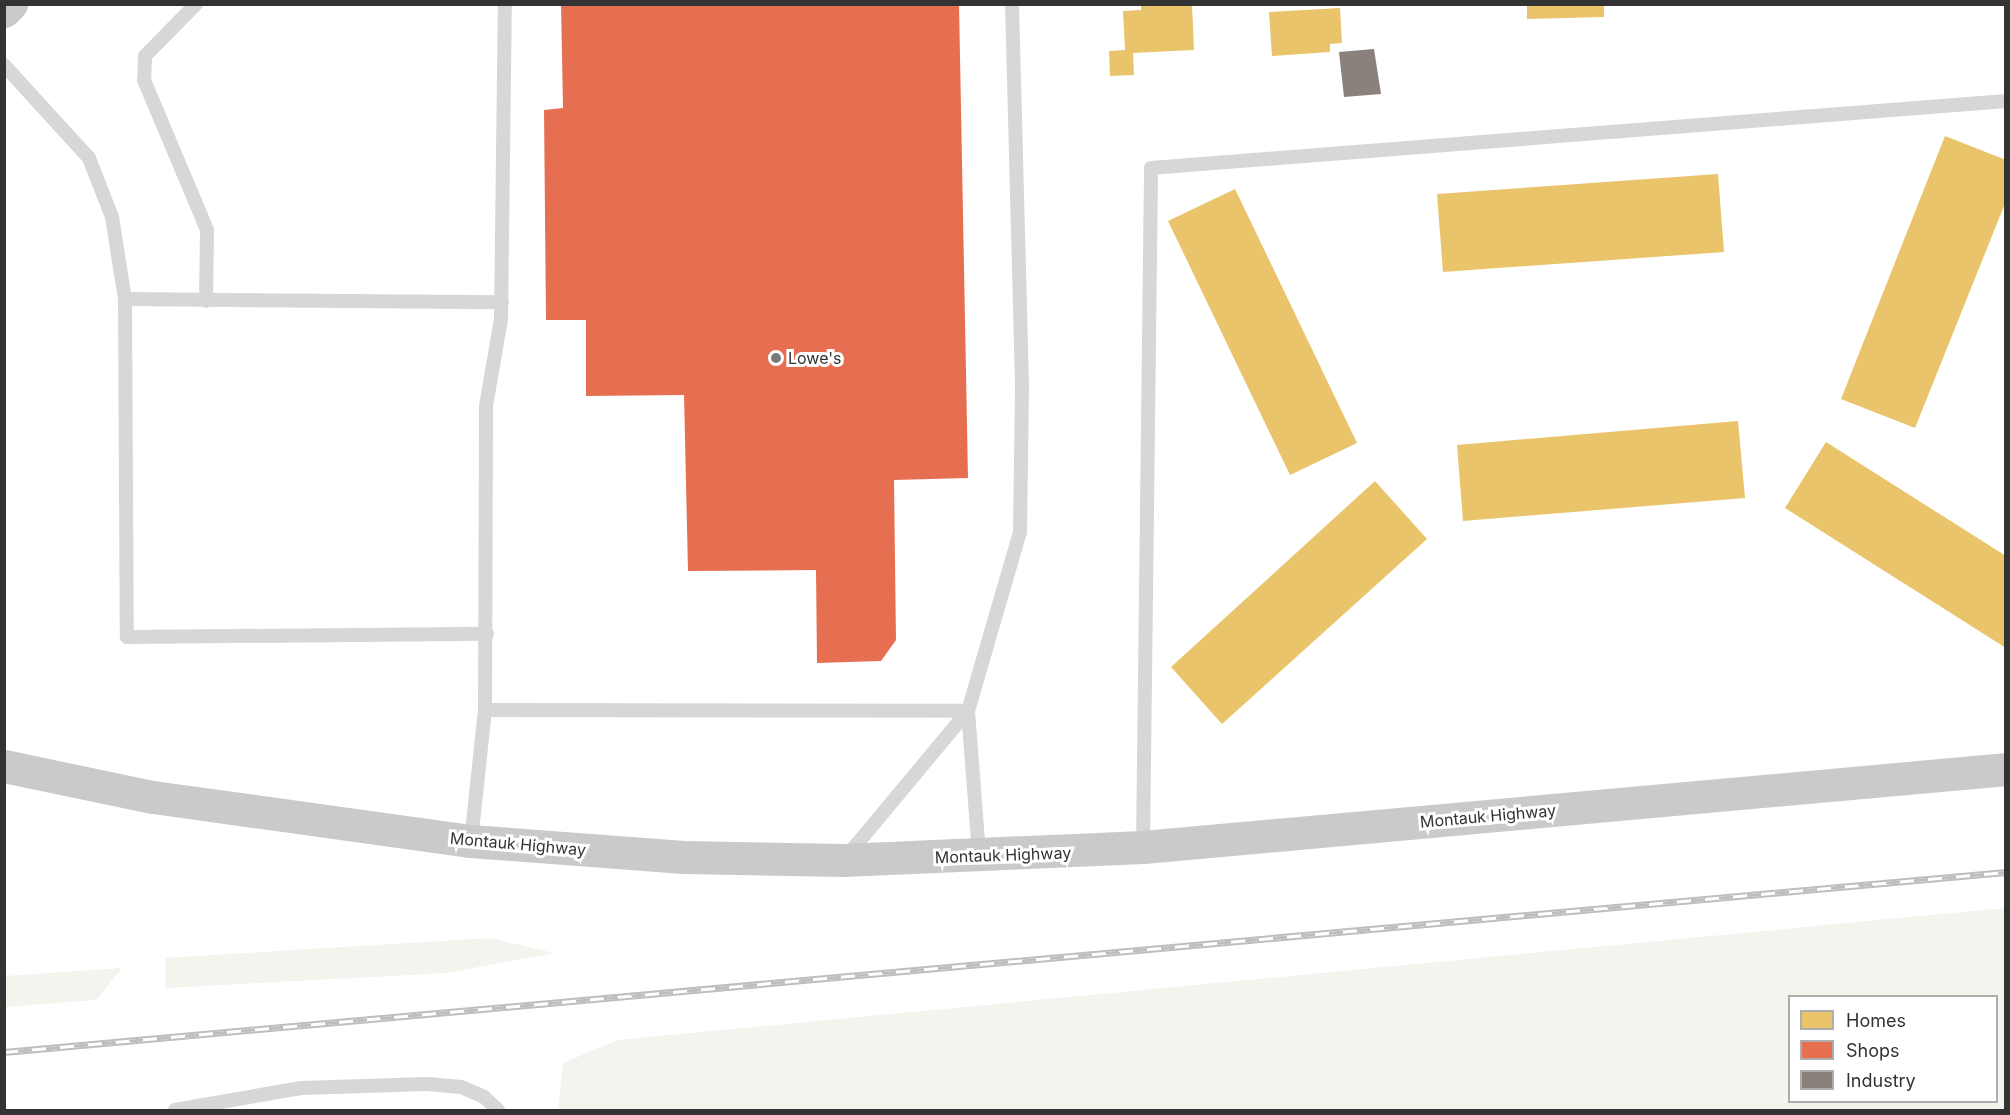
<!DOCTYPE html>
<html>
<head>
<meta charset="utf-8">
<style>
	body { margin:0 }
	#map { position:relative; width:2010px; height:1115px; overflow:hidden; background:#fff; font-family:Inter,sans-serif }
	div>[style] { position:absolute }
	.green>* { inset:0; background:#f1f5ed }
	.homes>* { inset:0; background:#e9c46a }
	.shops>* { inset:0; background:#e76f51 }
	.industry>* { inset:0; background:#8a817c }
	.service>* { height:14px; margin:-7px; padding:0 7px; transform-origin:7px; border-radius:7px; background:#d7d7d7 }
	.primary>* { height:33px; margin:-16.5px; padding:0 16.5px; transform-origin:16.5px; border-radius:16.5px; background:#cacaca }
	.rail>* { height:7px; margin-top:-3.5px; transform-origin:0; background:repeating-linear-gradient(90deg,#fff 0 14px,#bebebe 0 28px); box-sizing:border-box; border-block:2px solid #bebebe }
	.dots>* { width:16px; height:16px; translate:-50% -50%; box-sizing:border-box; border:3px solid #fff; border-radius:50% }
	span { translate:-50% -50%; white-space:nowrap; text-align:center; line-height:1.15; -webkit-text-stroke:6px #fff; paint-order:stroke }
	.poi-label { font-size:16px; color:#333 }
	.left { translate:0 -50%; text-align:left }
	.street-label { font-size:16px; color:#333 }
	.frame { position:absolute; inset:0; border:6px solid #333; pointer-events:none }
	.legend { position:absolute; left:1788px; top:995px; width:210px; height:108px; box-sizing:border-box; background:#fff; border:2px solid #adadad; margin:0; padding:8px 10px; list-style:none; font-size:18px; color:#333 }
	.legend li { display:flex; align-items:center; gap:12px; height:30px }
	.legend b { width:30px; border:2px solid #adadad }
</style>
</head>
<body>
<div id="map">
	<div class="green">
		<i style="clip-path:polygon(evenodd,2005px 908px,2005px 1110px,558px 1110px,563px 1063px,618px 1040px,2005px 908px,1790px 996px,1996px 996px,1996px 1102px,1790px 1102px,1790px 996px)"></i>
		<i style="clip-path:polygon(490px 938px,554px 953px,446px 973px,165px 988px,166px 958px)"></i>
		<i style="clip-path:polygon(122px 968px,96px 1000px,5px 1007px,5px 976px)"></i>
	</div>
	<div class="homes">
		<i style="clip-path:polygon(1141px 4px,1192px 4px,1194px 50px,1133px 53px,1134px 75px,1110px 76px,1109px 51px,1125px 50px,1123px 11px,1141px 10px)"></i>
		<i style="clip-path:polygon(1527px 5px,1604px 5px,1604px 17px,1527px 19px)"></i>
		<i style="clip-path:polygon(1340px 8px,1342px 43px,1330px 44px,1330px 52px,1272px 56px,1269px 12px)"></i>
		<i style="clip-path:polygon(1945px 136px,2006px 160px,2006px 201px,1915px 428px,1841px 399px)"></i>
		<i style="clip-path:polygon(1718px 174px,1724px 252px,1443px 272px,1437px 194px)"></i>
		<i style="clip-path:polygon(1235px 189px,1357px 443px,1290px 475px,1168px 221px)"></i>
		<i style="clip-path:polygon(1738px 421px,1745px 498px,1463px 521px,1457px 445px)"></i>
		<i style="clip-path:polygon(1826px 442px,2006px 556px,2006px 648px,1785px 508px)"></i>
		<i style="clip-path:polygon(1375px 481px,1427px 539px,1222px 724px,1171px 667px)"></i>
	</div>
	<div class="shops">
		<i style="clip-path:polygon(561px 4px,959px 4px,968px 478px,894px 480px,896px 640px,881px 661px,817px 663px,816px 570px,688px 571px,684px 395px,586px 396px,586px 320px,546px 320px,544px 110px,563px 108px)"></i>
	</div>
	<div class="industry">
		<i style="clip-path:polygon(1374px 49px,1381px 94px,1344px 97px,1339px 52px)"></i>
	</div>
	<div class="service">
		<i style="left:196px;top:4px;width:73px;rotate:134.4deg"></i>
		<i style="left:145px;top:56px;width:24px;rotate:92deg"></i>
		<i style="left:144px;top:80px;width:163px;rotate:67.2deg"></i>
		<i style="left:207px;top:230px;width:71px;rotate:90.8deg"></i>
		<i style="left:4px;top:65px;width:126px;rotate:47.6deg"></i>
		<i style="left:89px;top:158px;width:63px;rotate:68.7deg"></i>
		<i style="left:112px;top:217px;width:83px;rotate:81deg"></i>
		<i style="left:125px;top:299px;width:338px;rotate:89.7deg"></i>
		<i style="left:127px;top:637px;width:360px;rotate:-0.5deg"></i>
		<i style="left:125px;top:299px;width:377px;rotate:0.5deg"></i>
		<i style="left:485px;top:710px;width:483px;rotate:0.1deg"></i>
		<i style="left:471px;top:841px;width:132px;rotate:-83.9deg"></i>
		<i style="left:485px;top:710px;width:304px;rotate:-89.8deg"></i>
		<i style="left:486px;top:406px;width:88px;rotate:-80.2deg"></i>
		<i style="left:501px;top:319px;width:315px;rotate:-89.3deg"></i>
		<i style="left:1143px;top:847px;width:679px;rotate:-89.32deg"></i>
		<i style="left:1151px;top:168px;width:858px;rotate:-4.48deg"></i>
		<i style="left:979px;top:854px;width:143px;rotate:-94.4deg"></i>
		<i style="left:968px;top:711px;width:186px;rotate:-73.8deg"></i>
		<i style="left:1020px;top:532px;width:148px;rotate:-89.2deg"></i>
		<i style="left:1022px;top:384px;width:380px;rotate:-91.5deg"></i>
		<i style="left:847px;top:856px;width:189px;rotate:-50.2deg"></i>
		<i style="left:175px;top:1110px;width:128px;rotate:-9.9deg"></i>
		<i style="left:301px;top:1088px;width:126px;rotate:-1.8deg"></i>
		<i style="left:427px;top:1084px;width:34px;rotate:5deg"></i>
		<i style="left:461px;top:1087px;width:25px;rotate:23deg"></i>
		<i style="left:484px;top:1097px;width:19px;rotate:43deg"></i>
	</div>
	<div class="primary">
		<i style="left:4px;top:11px;width:10px;rotate:-45deg"></i>
		<i style="left:4px;top:766px;width:152px;rotate:11.8deg"></i>
		<i style="left:153px;top:797px;width:321px;rotate:7.9deg"></i>
		<i style="left:471px;top:841px;width:213px;rotate:4.3deg"></i>
		<i style="left:683px;top:857px;width:160px;rotate:1.1deg"></i>
		<i style="left:843px;top:860px;width:300px;rotate:-2.5deg"></i>
		<i style="left:1143px;top:847px;width:867px;rotate:-5.16deg"></i>
	</div>
	<div class="rail">
		<i style="left:4px;top:1052px;width:2010px;rotate:-5.14deg"></i>
	</div>
	<div class="dots">
		<i style="left:776px;top:358px;background:#7a7a7a"></i>
	</div>
	<div class="poi-label">
		<span class="left" style="left:788px;top:358px">Lowe's</span>
	</div>
	<div class="street-label">
		<span style="left:1488px;top:816px;rotate:-5deg">Montauk Highway</span>
		<span style="left:518px;top:844px;rotate:5deg">Montauk Highway</span>
		<span style="left:1003px;top:855px;rotate:-2deg">Montauk Highway</span>
	</div>
	<div class="frame"></div>
	<ul class="legend">
	<li><b style="height:16px;background:#e9c46a"></b>Homes</li>
	<li><b style="height:16px;background:#e76f51"></b>Shops</li>
	<li><b style="height:16px;background:#8a817c"></b>Industry</li>
	</ul>
</div>
</body>
</html>
